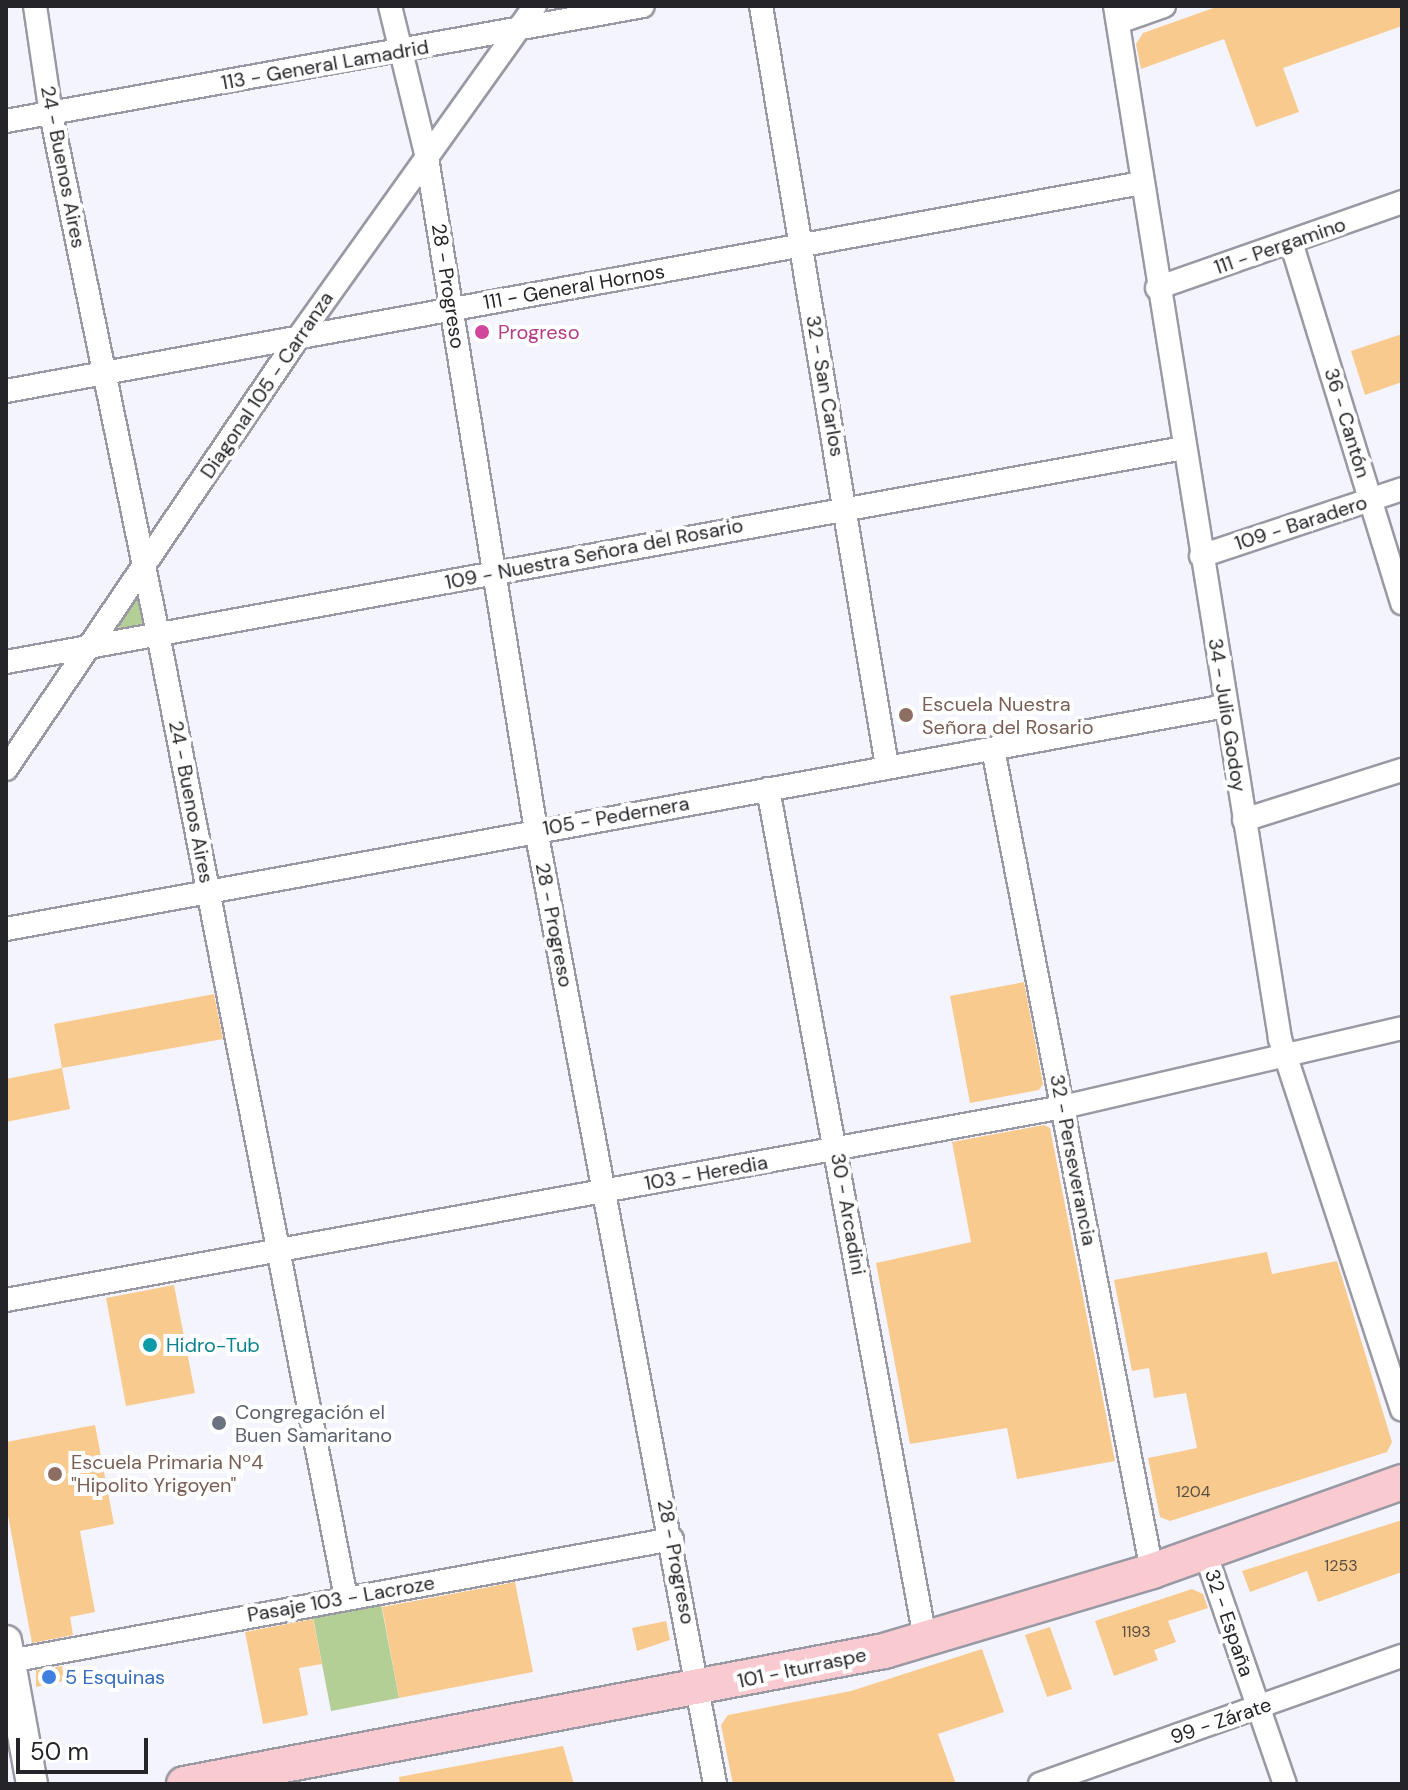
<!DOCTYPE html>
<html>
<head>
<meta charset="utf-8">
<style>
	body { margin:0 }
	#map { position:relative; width:1408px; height:1790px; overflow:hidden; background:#f4f4ff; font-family:"DM Sans",sans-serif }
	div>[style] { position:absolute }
	.green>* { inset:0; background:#b3cf96 }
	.building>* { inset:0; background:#f8ca8e }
	.roads { filter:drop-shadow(2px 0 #9999a3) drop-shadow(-2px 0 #9999a3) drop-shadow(0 2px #9999a3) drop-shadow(0 -2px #9999a3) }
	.street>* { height:22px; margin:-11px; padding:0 11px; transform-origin:11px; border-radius:11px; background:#fff }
	.secondary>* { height:30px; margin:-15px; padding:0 15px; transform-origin:15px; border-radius:15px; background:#fff }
	.primary>* { height:34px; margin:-17px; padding:0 17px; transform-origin:17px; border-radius:17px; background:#facad1 }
	.dots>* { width:22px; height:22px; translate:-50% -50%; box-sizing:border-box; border:4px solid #fff; border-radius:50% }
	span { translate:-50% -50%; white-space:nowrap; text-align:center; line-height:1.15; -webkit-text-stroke:8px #fff; paint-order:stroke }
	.number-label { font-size:16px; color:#5a4e42 }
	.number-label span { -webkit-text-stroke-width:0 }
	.street-label { font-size:20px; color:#252529 }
	.hotel-label { font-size:20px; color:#b23c85 }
	.left { translate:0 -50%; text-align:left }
	.education-label { font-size:20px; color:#785e54 }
	.culture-label { font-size:20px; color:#0d838f }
	.worship-label { font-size:20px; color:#5b616d }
	.shop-label { font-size:20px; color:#366cbe }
	.frame { position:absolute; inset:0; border:8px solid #252529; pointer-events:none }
	.scale { position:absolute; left:16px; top:1738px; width:132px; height:36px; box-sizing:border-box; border:4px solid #252529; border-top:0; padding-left:10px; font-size:24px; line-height:28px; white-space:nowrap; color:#252529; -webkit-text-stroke:6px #fff; paint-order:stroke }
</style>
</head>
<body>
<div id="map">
	<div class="green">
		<i style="clip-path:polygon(139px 593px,144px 623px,117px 630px)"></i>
		<i style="clip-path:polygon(381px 1604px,399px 1698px,331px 1711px,313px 1617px)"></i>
	</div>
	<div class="building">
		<i style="clip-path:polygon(1219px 6px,1402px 6px,1402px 26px,1283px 68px,1299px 112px,1256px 127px,1224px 39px,1141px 69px,1136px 44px,1143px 33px)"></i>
		<i style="clip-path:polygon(1402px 334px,1402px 382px,1365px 395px,1351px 351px)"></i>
		<i style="clip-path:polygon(1024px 982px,1043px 1084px,1039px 1090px,970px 1103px,950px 996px)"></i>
		<i style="clip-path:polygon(214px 994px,223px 1039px,62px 1068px,54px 1024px)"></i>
		<i style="clip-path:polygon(62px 1068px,70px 1109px,6px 1122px,6px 1079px)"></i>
		<i style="clip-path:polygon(1044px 1125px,1050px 1128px,1115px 1461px,1017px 1479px,1007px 1428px,910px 1444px,876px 1263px,971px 1242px,952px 1142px)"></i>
		<i style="clip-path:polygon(1267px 1252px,1272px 1274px,1337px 1261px,1392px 1442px,1387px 1452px,1170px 1521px,1160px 1517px,1148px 1458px,1197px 1448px,1186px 1393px,1154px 1398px,1149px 1368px,1132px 1371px,1114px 1280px)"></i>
		<i style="clip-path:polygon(174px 1285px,195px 1393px,126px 1406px,106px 1298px)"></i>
		<i style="clip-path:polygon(95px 1425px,114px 1524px,80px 1531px,95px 1612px,70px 1617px,73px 1635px,32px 1643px,6px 1505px,6px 1442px)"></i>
		<i style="clip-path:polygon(1402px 1520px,1402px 1572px,1318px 1602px,1307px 1571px,1250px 1592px,1242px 1571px)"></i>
		<i style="clip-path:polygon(515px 1582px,533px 1672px,399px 1698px,382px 1607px)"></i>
		<i style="clip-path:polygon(1192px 1589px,1203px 1594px,1208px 1608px,1168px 1621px,1176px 1642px,1154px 1650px,1158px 1660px,1114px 1676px,1095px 1621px)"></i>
		<i style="clip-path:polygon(313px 1619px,322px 1664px,299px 1668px,308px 1715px,263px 1724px,245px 1632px)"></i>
		<i style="clip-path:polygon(666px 1621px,670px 1640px,637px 1651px,632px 1628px)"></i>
		<i style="clip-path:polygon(1050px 1627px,1072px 1689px,1047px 1697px,1025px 1635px)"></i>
		<i style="clip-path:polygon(982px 1649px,1004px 1712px,938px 1734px,956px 1784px,733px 1784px,721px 1725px,728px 1715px,851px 1691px)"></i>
		<i style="clip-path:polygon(62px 1666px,64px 1681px,36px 1687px,36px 1670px)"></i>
		<i style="clip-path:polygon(563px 1746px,574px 1784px,400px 1784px,399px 1777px)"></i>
	</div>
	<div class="roads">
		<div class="street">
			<i style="left:35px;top:6px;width:109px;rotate:81.6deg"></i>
			<i style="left:51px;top:114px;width:531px;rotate:78.37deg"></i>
			<i style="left:158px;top:634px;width:982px;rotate:78.96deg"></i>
			<i style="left:390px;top:6px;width:156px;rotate:76.3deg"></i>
			<i style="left:427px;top:158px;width:681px;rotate:80.79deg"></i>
			<i style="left:536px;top:830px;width:971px;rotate:79.37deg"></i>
			<i style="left:761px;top:6px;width:770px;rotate:80.59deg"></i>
			<i style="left:1115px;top:6px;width:1046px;rotate:80.92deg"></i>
			<i style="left:1280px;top:1039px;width:390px;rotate:71.8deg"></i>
			<i style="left:1119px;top:22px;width:48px;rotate:-19.6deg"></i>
			<i style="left:6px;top:121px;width:647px;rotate:-10.23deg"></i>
			<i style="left:1291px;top:242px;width:378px;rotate:72.9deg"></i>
			<i style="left:1157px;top:288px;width:260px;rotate:-19.3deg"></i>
			<i style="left:6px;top:391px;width:1154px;rotate:-10.38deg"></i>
			<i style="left:1201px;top:556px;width:212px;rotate:-18.4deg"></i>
			<i style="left:6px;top:662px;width:1196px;rotate:-10.3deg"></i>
			<i style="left:993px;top:749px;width:837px;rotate:79.05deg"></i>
			<i style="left:6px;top:769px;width:521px;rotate:-55.88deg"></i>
			<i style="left:298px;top:338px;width:408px;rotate:-54.5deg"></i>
			<i style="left:768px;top:789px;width:863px;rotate:79.52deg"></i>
			<i style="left:1244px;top:820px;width:166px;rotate:-17.6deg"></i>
			<i style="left:6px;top:929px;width:1240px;rotate:-10.36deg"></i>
			<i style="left:6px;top:1300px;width:1074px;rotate:-10.35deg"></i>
			<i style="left:1063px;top:1107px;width:348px;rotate:-13.1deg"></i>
			<i style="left:1205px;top:1552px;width:245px;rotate:71deg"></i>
			<i style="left:10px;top:1661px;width:673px;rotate:-10.44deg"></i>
			<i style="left:1040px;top:1784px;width:384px;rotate:-19.5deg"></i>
		</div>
		<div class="secondary">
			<i style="left:6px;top:1641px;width:145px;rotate:79.7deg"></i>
		</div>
		<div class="primary">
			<i style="left:184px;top:1784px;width:713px;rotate:-10.76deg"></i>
			<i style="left:884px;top:1651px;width:280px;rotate:-16.6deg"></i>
			<i style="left:1152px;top:1571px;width:265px;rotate:-19.6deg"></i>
		</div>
	</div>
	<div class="dots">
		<i style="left:482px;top:332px;background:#d1479c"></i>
		<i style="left:906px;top:715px;background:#8d6e63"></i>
		<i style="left:150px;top:1345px;background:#0f9aa8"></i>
		<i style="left:219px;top:1423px;background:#6b7280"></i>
		<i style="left:55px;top:1474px;background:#8d6e63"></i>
		<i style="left:49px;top:1677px;background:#3f7fe0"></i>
	</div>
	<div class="number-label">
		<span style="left:1193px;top:1492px">1204</span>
		<span style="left:1341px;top:1566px">1253</span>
		<span style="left:1136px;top:1632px">1193</span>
	</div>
	<div class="street-label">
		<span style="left:325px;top:65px;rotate:-10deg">113 - General Lamadrid</span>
		<span style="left:63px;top:167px;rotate:79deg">24 - Buenos Aires</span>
		<span style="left:1280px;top:246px;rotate:-19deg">111 - Pergamino</span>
		<span style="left:448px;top:286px;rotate:81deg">28 - Progreso</span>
		<span style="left:574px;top:287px;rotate:-10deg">111 - General Hornos</span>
		<span style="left:267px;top:385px;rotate:-56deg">Diagonal 105 - Carranza</span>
		<span style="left:825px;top:386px;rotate:80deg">32 - San Carlos</span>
		<span style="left:1347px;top:423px;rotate:73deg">36 - Cantón</span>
		<span style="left:1301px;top:523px;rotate:-18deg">109 - Baradero</span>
		<span style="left:594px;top:554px;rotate:-11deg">109 - Nuestra Señora del Rosario</span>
		<span style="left:1227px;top:715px;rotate:81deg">34 - Julio Godoy</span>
		<span style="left:191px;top:802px;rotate:79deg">24 - Buenos Aires</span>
		<span style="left:616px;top:816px;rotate:-10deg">105 - Pedernera</span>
		<span style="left:554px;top:925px;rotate:79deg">28 - Progreso</span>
		<span style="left:1073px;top:1160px;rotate:79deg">32 - Perseverancia</span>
		<span style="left:706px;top:1173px;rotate:-10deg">103 - Heredia</span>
		<span style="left:848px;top:1214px;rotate:80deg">30 - Arcadini</span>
		<span style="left:676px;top:1562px;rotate:79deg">28 - Progreso</span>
		<span style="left:341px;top:1599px;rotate:-10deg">Pasaje 103 - Lacroze</span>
		<span style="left:1229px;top:1623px;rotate:71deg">32 - España</span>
		<span style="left:802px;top:1668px;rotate:-12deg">101 - Iturraspe</span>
		<span style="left:1221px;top:1721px;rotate:-19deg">99 - Zárate</span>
	</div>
	<div class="hotel-label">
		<span class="left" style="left:498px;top:332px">Progreso</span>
	</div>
	<div class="education-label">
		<span class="left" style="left:922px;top:716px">Escuela Nuestra<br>Señora del Rosario</span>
		<span class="left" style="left:71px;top:1474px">Escuela Primaria Nº4<br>"Hipolito Yrigoyen"</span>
	</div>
	<div class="culture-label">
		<span class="left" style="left:166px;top:1345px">Hidro-Tub</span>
	</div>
	<div class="worship-label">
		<span class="left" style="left:235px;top:1424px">Congregación el<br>Buen Samaritano</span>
	</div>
	<div class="shop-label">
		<span class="left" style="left:65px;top:1677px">5 Esquinas</span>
	</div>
	<div class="frame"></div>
	<div class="scale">50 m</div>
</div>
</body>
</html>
